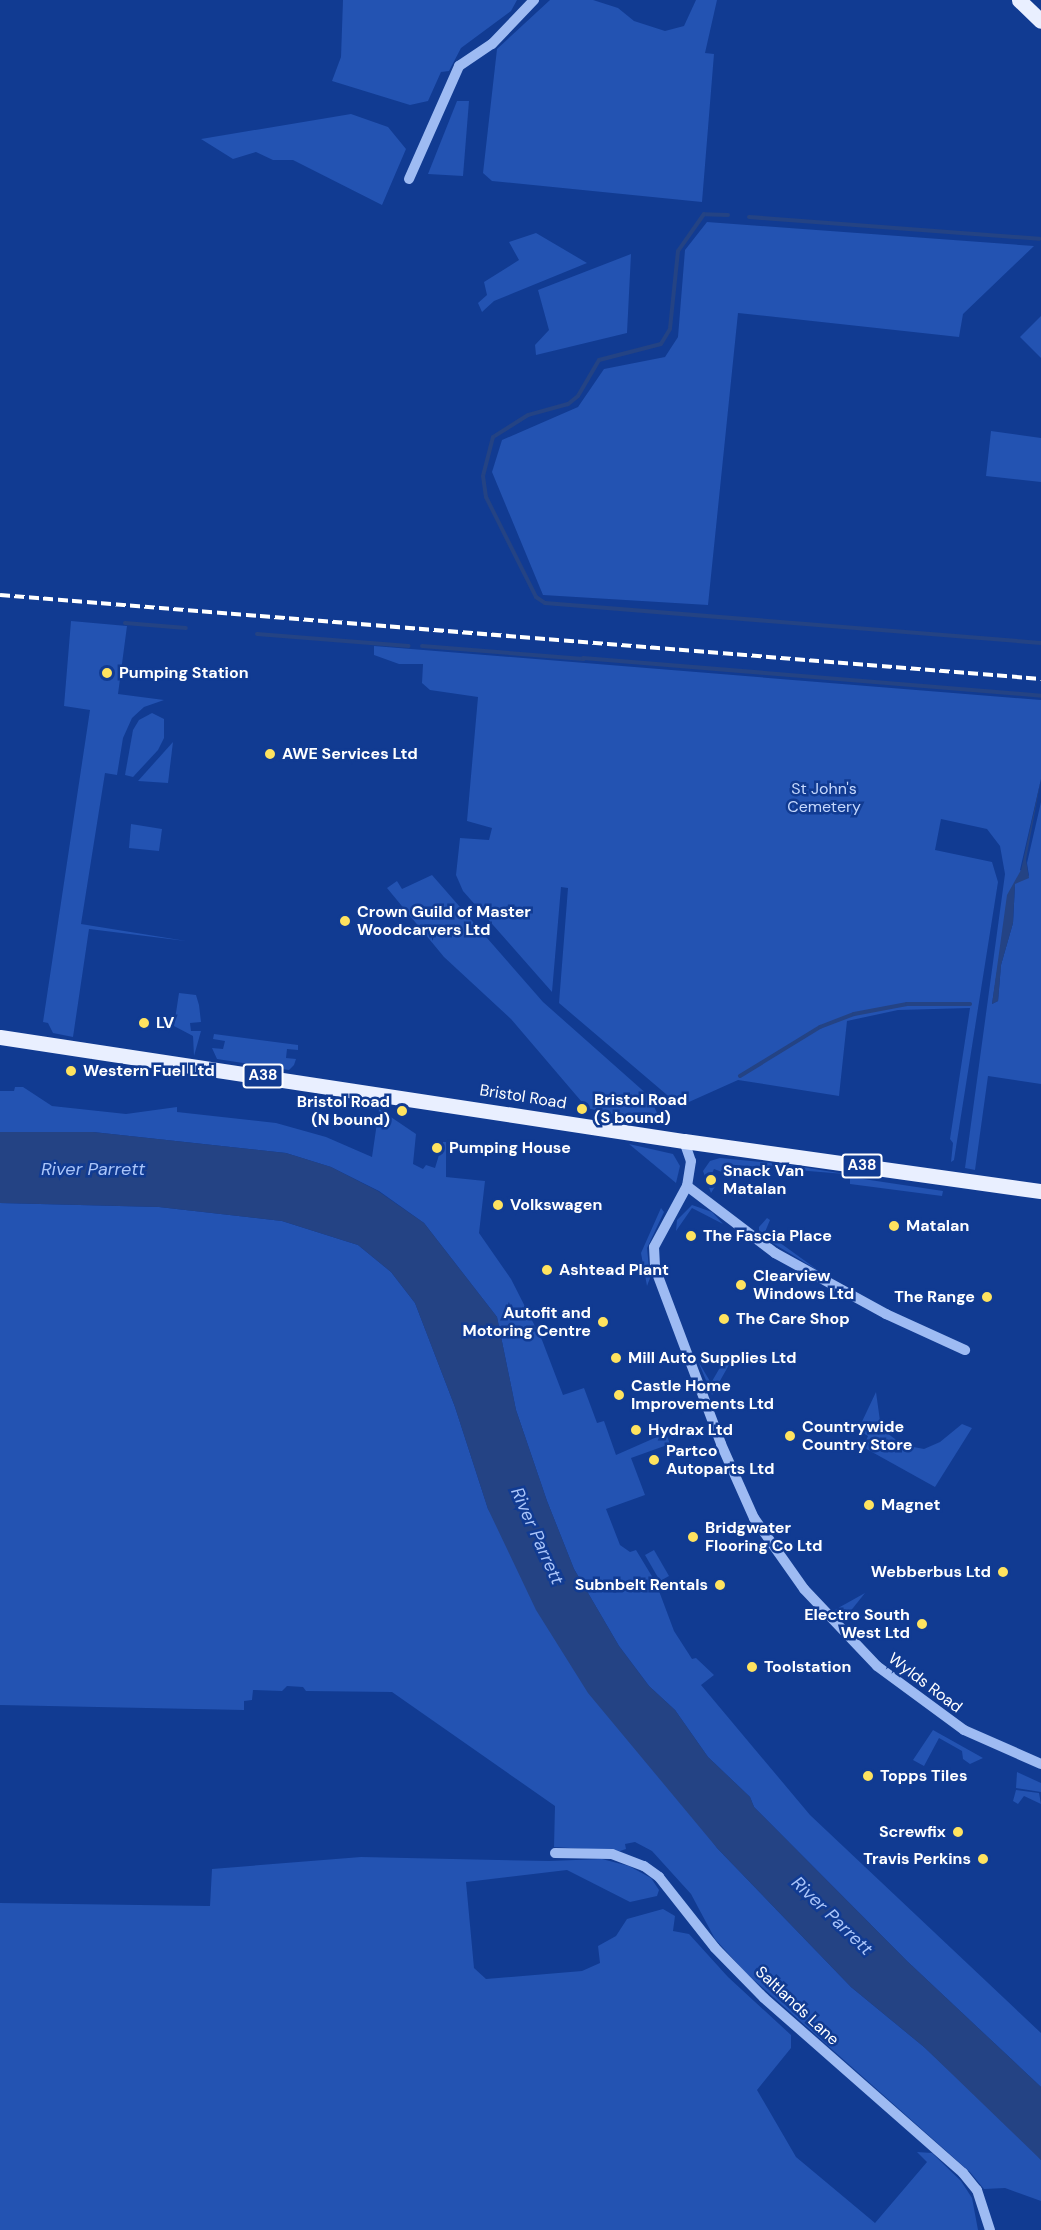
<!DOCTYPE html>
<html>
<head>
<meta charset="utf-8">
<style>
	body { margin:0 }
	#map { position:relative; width:1041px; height:2230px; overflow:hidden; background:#113b92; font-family:"DM Sans",sans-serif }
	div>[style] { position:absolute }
	.green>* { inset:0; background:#2353b2 }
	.water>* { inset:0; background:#244384 }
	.stream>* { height:4px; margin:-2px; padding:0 2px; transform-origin:2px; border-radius:2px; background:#244384 }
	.minor>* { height:10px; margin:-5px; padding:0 5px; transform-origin:5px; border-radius:5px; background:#9ebbf3 }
	.major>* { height:15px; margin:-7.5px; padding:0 7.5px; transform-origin:7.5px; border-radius:7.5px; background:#e9efff }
	.rail>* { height:4px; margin-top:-2px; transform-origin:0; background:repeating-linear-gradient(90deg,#fff 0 10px,transparent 0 14.5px) }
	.dots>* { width:16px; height:16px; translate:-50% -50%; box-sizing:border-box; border:3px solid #113b92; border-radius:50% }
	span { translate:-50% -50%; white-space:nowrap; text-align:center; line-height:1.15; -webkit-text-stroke:5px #113b92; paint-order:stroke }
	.shield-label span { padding:2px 4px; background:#113b92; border:2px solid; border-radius:4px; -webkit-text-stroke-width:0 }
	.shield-label { font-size:15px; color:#fff; font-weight:700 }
	.poi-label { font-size:16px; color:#fff; font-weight:700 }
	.left { translate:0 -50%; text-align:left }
	.right { translate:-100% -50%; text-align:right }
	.park-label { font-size:16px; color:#c5d8fd }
	.street-label { font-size:16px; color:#fff }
	.water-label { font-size:18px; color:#aac5fa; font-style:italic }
</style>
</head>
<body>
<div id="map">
	<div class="green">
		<i style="clip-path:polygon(343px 0,517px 0,511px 11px,461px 48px,449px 71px,441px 72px,428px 101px,410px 105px,332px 81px,341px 57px)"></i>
		<i style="clip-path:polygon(550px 0,593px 0,618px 8px,634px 21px,665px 31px,684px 26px,696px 0,717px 0,705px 53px,714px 54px,702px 202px,492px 181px,483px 173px,497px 49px)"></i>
		<i style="clip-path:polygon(457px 101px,469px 101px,463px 176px,428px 174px)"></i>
		<i style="clip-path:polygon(351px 114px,388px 127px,406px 149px,382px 205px,293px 160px,273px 160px,256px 152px,233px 159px,201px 139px)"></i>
		<i style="clip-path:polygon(707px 222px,1034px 246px,963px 314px,959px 337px,738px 313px,708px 605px,543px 595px,492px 472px,502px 440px,578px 407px,604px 369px,665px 357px,678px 337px,685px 250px)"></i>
		<i style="clip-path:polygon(536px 233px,587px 263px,494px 301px,482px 312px,478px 303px,487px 295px,484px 282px,519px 260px,509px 242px)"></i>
		<i style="clip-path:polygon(631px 254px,627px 333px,536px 355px,535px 345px,549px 330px,538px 290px)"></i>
		<i style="clip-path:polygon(1041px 316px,1041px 358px,1020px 337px)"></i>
		<i style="clip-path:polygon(991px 431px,1041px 438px,1041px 482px,986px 476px)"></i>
		<i style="clip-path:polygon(71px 621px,127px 626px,118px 694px,164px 700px,144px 707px,132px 718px,123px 738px,117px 775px,105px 773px,81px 924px,186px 941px,89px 929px,73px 1037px,53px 1033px,48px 1023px,43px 1022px,90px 710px,64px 706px)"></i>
		<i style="clip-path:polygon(evenodd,374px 646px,1041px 700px,1041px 779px,1020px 870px,1029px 876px,1027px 863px,1041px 802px,1041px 1084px,988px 1076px,975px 1170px,965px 1168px,1005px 874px,1000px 846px,987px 829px,941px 819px,935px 850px,992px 862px,998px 882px,954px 1160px,951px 1162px,953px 1143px,950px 1139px,970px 1008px,898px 1010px,847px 1021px,839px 1096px,738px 1080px,680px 1106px,559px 1003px,568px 888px,561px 887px,552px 992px,463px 891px,456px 875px,460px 838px,489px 840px,492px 828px,467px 821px,478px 697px,430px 690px,422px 683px,423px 664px,399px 664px,374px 655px,374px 646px,1015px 885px,1013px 923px,1001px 965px,998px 1001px,992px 1004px,1007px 906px,1015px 885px)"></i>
		<i style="clip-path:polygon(152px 713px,164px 719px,164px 738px,158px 750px,133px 777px,125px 775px,133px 730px,139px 720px)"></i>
		<i style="clip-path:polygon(173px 742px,168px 783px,138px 781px)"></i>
		<i style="clip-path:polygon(131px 824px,162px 829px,159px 851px,129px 848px)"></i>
		<i style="clip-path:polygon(432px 875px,543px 1002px,649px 1096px,658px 1115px,656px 1125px,587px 1108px,511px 1019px,444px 957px,387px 888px,397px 881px,402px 889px)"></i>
		<i style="clip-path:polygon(179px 993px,196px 995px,199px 1005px,201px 1022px,190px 1023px,191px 1031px,201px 1031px,194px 1056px,193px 1036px,174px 1026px)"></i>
		<i style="clip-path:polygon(214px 1034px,298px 1045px,298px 1050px,287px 1049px,286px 1058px,296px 1059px,294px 1065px,289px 1070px,217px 1059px,212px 1048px,223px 1049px,225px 1041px,213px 1039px)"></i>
		<i style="clip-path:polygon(15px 1087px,23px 1087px,52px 1106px,126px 1114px,177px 1107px,177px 1112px,276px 1123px,326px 1137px,372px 1157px,379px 1109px,416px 1134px,413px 1164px,423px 1169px,426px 1165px,435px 1168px,443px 1142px,446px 1142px,446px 1177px,485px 1181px,479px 1233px,511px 1279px,542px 1340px,563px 1395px,584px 1388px,597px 1423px,604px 1421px,616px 1455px,666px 1433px,670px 1444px,631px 1458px,645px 1495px,606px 1509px,620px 1545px,630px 1552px,636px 1550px,656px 1583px,674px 1631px,692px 1659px,696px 1658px,714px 1675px,701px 1685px,810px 1815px,1041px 2033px,1041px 2087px,907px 1961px,754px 1807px,750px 1797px,708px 1757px,675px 1710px,649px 1686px,619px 1646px,574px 1569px,547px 1501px,516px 1410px,497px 1317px,424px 1223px,379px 1191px,331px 1167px,286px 1153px,93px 1132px,0 1132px,0 1091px,14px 1091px)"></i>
		<i style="clip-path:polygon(629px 1144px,673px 1154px,680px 1166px,676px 1183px)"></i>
		<i style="clip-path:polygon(720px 1158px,784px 1164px,845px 1174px,723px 1164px,722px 1172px,714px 1169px,709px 1180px,716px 1185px,711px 1193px,703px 1171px,710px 1161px)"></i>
		<i style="clip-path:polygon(850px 1177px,943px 1191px,942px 1196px,850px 1184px)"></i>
		<i style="clip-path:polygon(0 1203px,159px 1207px,282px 1221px,358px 1245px,391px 1272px,415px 1303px,455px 1407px,488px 1509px,717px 1848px,851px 1987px,924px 2047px,1028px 2144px,1041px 2160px,1041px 2201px,1005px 2188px,984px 2189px,970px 2172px,746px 1973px,715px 1939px,691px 1894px,652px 1851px,635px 1842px,625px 1844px,626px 1849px,620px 1851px,554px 1847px,555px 1806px,392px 1692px,306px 1691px,303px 1687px,287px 1686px,282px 1691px,253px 1690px,252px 1700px,244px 1701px,244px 1710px,0 1705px)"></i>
		<i style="clip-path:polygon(692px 1205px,712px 1212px,723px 1224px,692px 1208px,676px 1231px,677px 1220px)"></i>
		<i style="clip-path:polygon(661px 1208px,664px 1212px,647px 1248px,650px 1278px,647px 1286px,641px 1253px)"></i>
		<i style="clip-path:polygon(767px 1218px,770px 1220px,765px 1232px,819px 1271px,759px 1235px,759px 1227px)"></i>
		<i style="clip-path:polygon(729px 1352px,734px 1356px,712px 1395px,698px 1361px,711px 1383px)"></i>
		<i style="clip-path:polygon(876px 1392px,880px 1421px,887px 1433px,903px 1445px,924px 1449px,940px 1442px,962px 1424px,972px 1428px,935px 1487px,863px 1447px,868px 1436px,858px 1430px)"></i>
		<i style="clip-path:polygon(654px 1550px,669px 1576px,660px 1581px,645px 1555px)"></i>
		<i style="clip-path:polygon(865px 1593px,841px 1623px,831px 1612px)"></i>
		<i style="clip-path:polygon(933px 1730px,983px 1758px,970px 1764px,963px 1759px,962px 1751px,939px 1738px,924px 1766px,913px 1760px)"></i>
		<i style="clip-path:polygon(1017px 1772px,1041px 1783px,1041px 1792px,1016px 1788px)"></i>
		<i style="clip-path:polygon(1016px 1790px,1039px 1793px,1041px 1804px,1024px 1796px,1018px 1804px,1013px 1801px)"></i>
		<i style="clip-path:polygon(361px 1857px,549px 1861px,602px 1859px,629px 1866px,651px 1878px,659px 1890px,657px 1896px,630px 1902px,567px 1870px,466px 1882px,474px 1968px,486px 1979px,582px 1971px,600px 1963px,598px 1946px,616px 1936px,627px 1919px,663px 1909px,675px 1916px,673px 1931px,689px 1934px,728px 1977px,791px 2035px,791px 2048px,757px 2090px,796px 2157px,875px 2223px,927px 2162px,917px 2152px,932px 2153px,961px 2181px,972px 2198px,978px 2230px,0 2230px,0 1903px,210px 1906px,212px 1869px)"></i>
	</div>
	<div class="water">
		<i style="clip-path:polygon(1041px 779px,1026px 860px,1029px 878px,1015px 884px,1013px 923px,1001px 965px,998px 1001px,992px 1004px,1007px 895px,1021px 870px)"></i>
		<i style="clip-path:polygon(0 1132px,93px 1132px,286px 1153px,331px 1167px,378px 1191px,424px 1223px,497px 1317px,516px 1410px,547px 1501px,574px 1569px,619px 1646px,649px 1686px,675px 1710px,708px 1757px,750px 1797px,754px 1807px,907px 1961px,1041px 2087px,1041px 2160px,924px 2047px,851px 1987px,717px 1848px,588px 1693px,536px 1610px,488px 1509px,455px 1407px,415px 1303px,391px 1272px,358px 1245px,282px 1221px,159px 1207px,0 1203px)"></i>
	</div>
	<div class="stream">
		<i style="left:728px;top:215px;width:24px;rotate:-178deg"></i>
		<i style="left:704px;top:214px;width:45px;rotate:125.1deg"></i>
		<i style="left:678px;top:251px;width:78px;rotate:95.9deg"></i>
		<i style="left:670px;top:329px;width:17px;rotate:121deg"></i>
		<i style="left:661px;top:344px;width:64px;rotate:165.5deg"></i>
		<i style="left:599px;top:360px;width:42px;rotate:120.3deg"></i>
		<i style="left:578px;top:396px;width:13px;rotate:141deg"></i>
		<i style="left:568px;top:404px;width:41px;rotate:164.6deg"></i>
		<i style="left:528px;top:415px;width:41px;rotate:147.8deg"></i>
		<i style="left:493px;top:437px;width:40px;rotate:104.4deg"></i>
		<i style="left:483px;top:476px;width:21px;rotate:82deg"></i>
		<i style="left:486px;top:497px;width:112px;rotate:63.4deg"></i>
		<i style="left:536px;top:597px;width:11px;rotate:34deg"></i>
		<i style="left:545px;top:603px;width:498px;rotate:4.6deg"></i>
		<i style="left:749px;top:217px;width:291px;rotate:4.3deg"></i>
		<i style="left:125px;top:623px;width:61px;rotate:4.7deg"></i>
		<i style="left:257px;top:634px;width:152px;rotate:4.5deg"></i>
		<i style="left:422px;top:646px;width:162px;rotate:4.6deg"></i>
		<i style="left:583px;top:658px;width:460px;rotate:4.7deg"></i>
		<i style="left:740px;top:1076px;width:94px;rotate:-31.5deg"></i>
		<i style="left:820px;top:1027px;width:36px;rotate:-21deg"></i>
		<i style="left:854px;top:1014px;width:54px;rotate:-10.7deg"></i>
		<i style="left:907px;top:1004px;width:63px"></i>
	</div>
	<div class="minor">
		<i style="left:409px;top:179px;width:124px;rotate:-66.1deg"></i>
		<i style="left:459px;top:66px;width:40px;rotate:-34deg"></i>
		<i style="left:492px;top:44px;width:61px;rotate:-46.3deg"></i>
		<i style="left:684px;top:1141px;width:21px;rotate:71deg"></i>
		<i style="left:691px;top:1161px;width:25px;rotate:99deg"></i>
		<i style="left:687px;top:1186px;width:69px;rotate:118.4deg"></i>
		<i style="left:654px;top:1247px;width:21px;rotate:87deg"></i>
		<i style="left:655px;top:1268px;width:188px;rotate:69.4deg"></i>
		<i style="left:721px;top:1444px;width:81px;rotate:66deg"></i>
		<i style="left:754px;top:1518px;width:87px;rotate:54.8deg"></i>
		<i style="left:804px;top:1589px;width:106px;rotate:46.5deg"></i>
		<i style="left:877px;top:1666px;width:108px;rotate:36.3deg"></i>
		<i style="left:964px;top:1730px;width:84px;rotate:23.8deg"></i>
		<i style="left:687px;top:1186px;width:111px;rotate:37.3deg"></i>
		<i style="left:775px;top:1253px;width:127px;rotate:28.8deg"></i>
		<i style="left:886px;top:1314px;width:87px;rotate:24.5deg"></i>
		<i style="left:555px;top:1853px;width:57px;rotate:1deg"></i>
		<i style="left:612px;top:1854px;width:34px;rotate:21deg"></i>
		<i style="left:644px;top:1866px;width:19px;rotate:36deg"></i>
		<i style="left:659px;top:1877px;width:90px;rotate:51.7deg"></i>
		<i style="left:715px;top:1948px;width:70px;rotate:45.6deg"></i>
		<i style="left:764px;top:1998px;width:265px;rotate:41.3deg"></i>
		<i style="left:963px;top:2173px;width:22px;rotate:51deg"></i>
		<i style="left:977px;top:2190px;width:42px;rotate:72deg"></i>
	</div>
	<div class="major">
		<i style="left:1019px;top:0;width:30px;rotate:44deg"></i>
		<i style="left:0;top:1037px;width:692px;rotate:8.65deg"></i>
		<i style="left:684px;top:1141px;width:360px;rotate:8deg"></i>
	</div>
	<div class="rail">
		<i style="left:0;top:595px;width:1044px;rotate:4.61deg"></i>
	</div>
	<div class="dots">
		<i style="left:107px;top:673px;background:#ffe35f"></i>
		<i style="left:270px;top:754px;background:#ffe35f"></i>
		<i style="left:345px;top:921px;background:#ffe35f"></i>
		<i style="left:144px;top:1023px;background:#ffe35f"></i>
		<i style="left:71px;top:1071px;background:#ffe35f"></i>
		<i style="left:582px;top:1109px;background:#ffe35f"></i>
		<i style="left:402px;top:1111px;background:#ffe35f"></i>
		<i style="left:437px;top:1148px;background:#ffe35f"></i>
		<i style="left:711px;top:1180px;background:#ffe35f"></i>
		<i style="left:498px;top:1205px;background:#ffe35f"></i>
		<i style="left:894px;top:1226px;background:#ffe35f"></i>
		<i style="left:691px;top:1236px;background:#ffe35f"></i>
		<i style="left:547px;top:1270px;background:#ffe35f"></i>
		<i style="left:741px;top:1285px;background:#ffe35f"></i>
		<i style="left:987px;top:1297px;background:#ffe35f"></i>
		<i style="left:724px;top:1319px;background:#ffe35f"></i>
		<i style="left:603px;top:1322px;background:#ffe35f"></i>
		<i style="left:616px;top:1358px;background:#ffe35f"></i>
		<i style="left:619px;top:1395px;background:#ffe35f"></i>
		<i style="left:636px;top:1430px;background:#ffe35f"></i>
		<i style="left:790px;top:1436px;background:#ffe35f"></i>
		<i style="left:654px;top:1460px;background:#ffe35f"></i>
		<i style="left:869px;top:1505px;background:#ffe35f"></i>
		<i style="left:693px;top:1537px;background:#ffe35f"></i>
		<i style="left:1003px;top:1572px;background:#ffe35f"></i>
		<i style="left:720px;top:1585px;background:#ffe35f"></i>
		<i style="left:922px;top:1624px;background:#ffe35f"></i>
		<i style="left:752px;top:1667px;background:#ffe35f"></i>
		<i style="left:868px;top:1776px;background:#ffe35f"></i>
		<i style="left:958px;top:1832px;background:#ffe35f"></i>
		<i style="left:983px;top:1859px;background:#ffe35f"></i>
	</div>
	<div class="shield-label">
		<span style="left:263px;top:1076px">A38</span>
		<span style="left:862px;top:1166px">A38</span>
	</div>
	<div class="poi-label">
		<span class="left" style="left:119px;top:673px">Pumping Station</span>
		<span class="left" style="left:282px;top:754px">AWE Services Ltd</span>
		<span class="left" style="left:357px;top:921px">Crown Guild of Master<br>Woodcarvers Ltd</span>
		<span class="left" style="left:156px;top:1023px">LV</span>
		<span class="left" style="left:83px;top:1071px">Western Fuel Ltd</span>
		<span class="left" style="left:594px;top:1109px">Bristol Road<br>(S bound)</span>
		<span class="right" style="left:390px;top:1111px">Bristol Road<br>(N bound)</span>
		<span class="left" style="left:449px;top:1148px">Pumping House</span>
		<span class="left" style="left:723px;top:1180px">Snack Van<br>Matalan</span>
		<span class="left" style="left:510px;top:1205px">Volkswagen</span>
		<span class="left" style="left:906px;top:1226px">Matalan</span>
		<span class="left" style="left:703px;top:1236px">The Fascia Place</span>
		<span class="left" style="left:559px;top:1270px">Ashtead Plant</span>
		<span class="left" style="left:753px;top:1285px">Clearview<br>Windows Ltd</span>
		<span class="right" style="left:975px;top:1297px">The Range</span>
		<span class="right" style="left:591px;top:1322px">Autofit and<br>Motoring Centre</span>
		<span class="left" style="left:736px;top:1319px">The Care Shop</span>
		<span class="left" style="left:628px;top:1358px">Mill Auto Supplies Ltd</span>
		<span class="left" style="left:631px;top:1395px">Castle Home<br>Improvements Ltd</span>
		<span class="left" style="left:802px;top:1436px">Countrywide<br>Country Store</span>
		<span class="left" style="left:648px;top:1430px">Hydrax Ltd</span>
		<span class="left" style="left:666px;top:1460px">Partco<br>Autoparts Ltd</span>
		<span class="left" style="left:881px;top:1505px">Magnet</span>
		<span class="left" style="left:705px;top:1537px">Bridgwater<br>Flooring Co Ltd</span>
		<span class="right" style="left:991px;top:1572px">Webberbus Ltd</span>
		<span class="right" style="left:708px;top:1585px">Subnbelt Rentals</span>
		<span class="right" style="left:910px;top:1624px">Electro South<br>West Ltd</span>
		<span class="left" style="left:764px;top:1667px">Toolstation</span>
		<span class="left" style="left:880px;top:1776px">Topps Tiles</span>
		<span class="right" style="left:946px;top:1832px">Screwfix</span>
		<span class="right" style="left:971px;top:1859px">Travis Perkins</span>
	</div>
	<div class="park-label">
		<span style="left:824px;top:798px">St John's<br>Cemetery</span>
	</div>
	<div class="street-label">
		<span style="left:523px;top:1097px;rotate:9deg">Bristol Road</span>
		<span style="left:925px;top:1683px;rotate:37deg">Wylds Road</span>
		<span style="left:797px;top:2006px;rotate:43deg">Saltlands Lane</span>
	</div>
	<div class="water-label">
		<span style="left:93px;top:1169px">River Parrett</span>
		<span style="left:537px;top:1536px;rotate:66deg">River Parrett</span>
		<span style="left:832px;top:1916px;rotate:44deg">River Parrett</span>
	</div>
</div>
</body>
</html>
